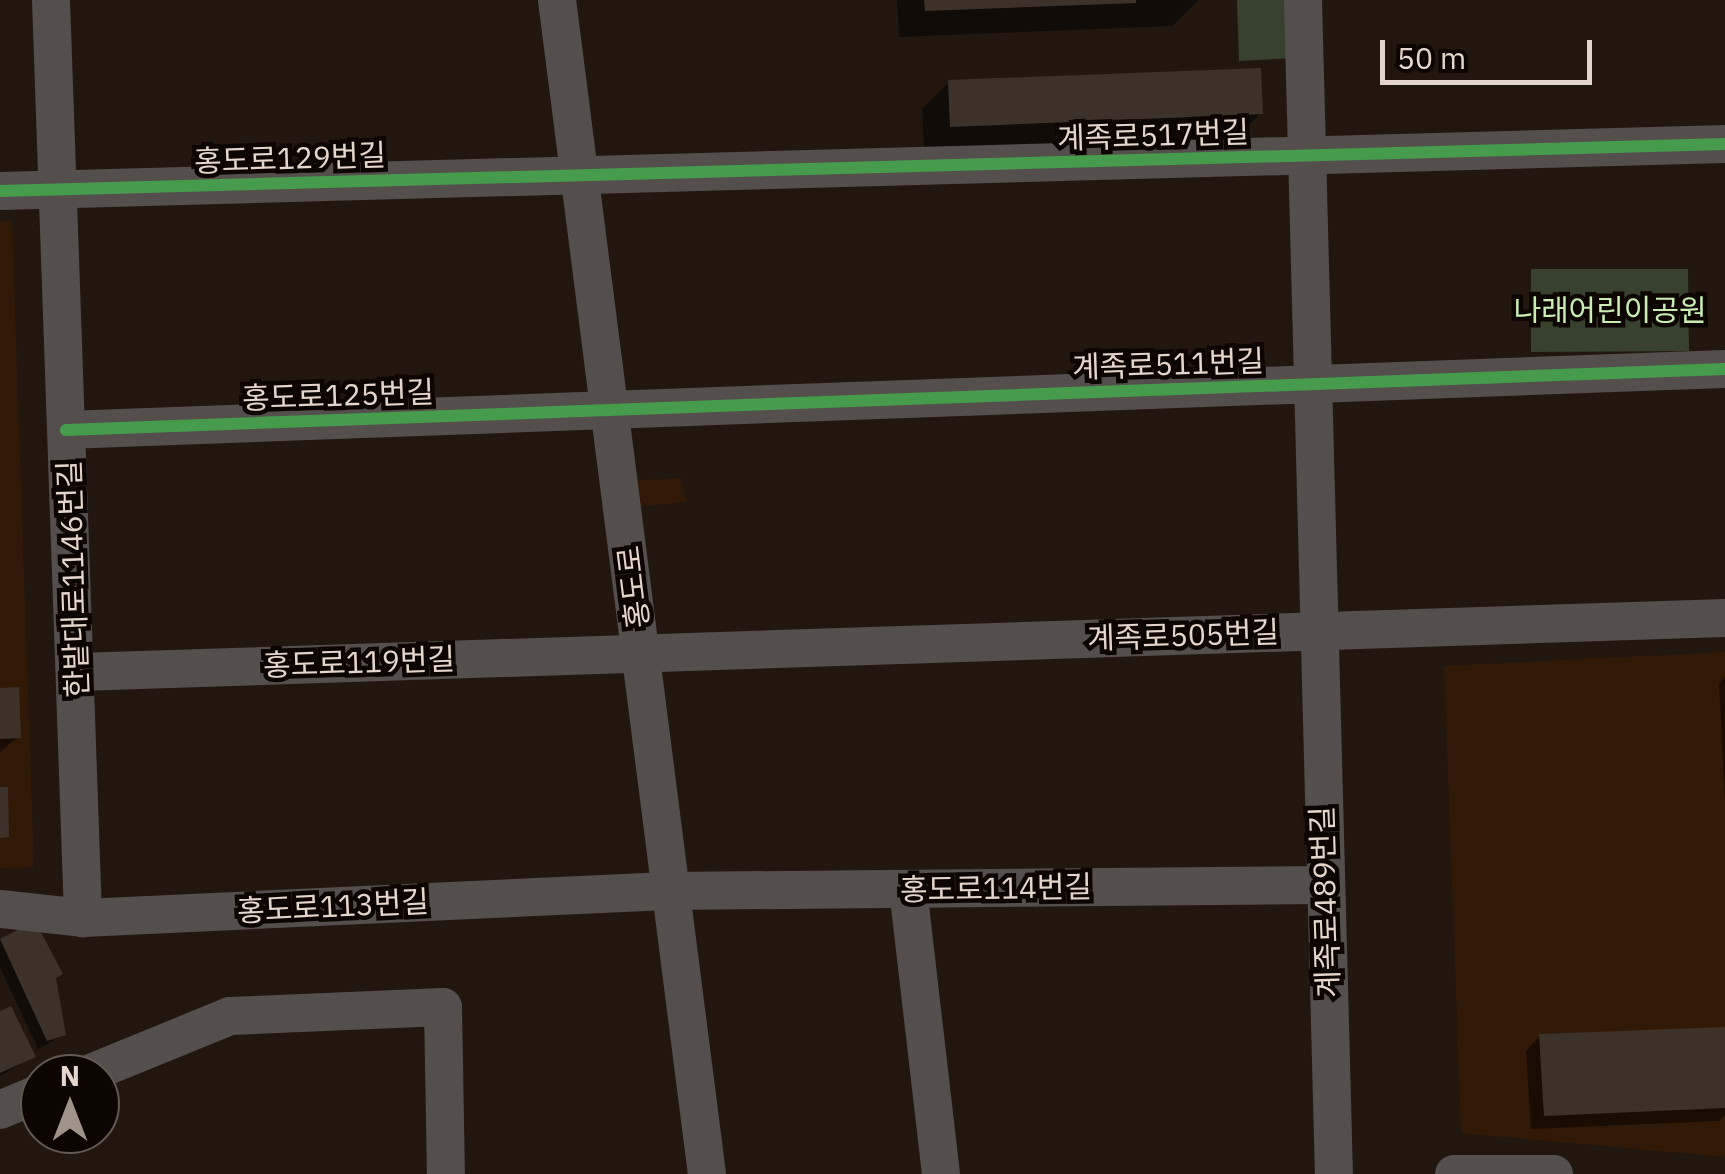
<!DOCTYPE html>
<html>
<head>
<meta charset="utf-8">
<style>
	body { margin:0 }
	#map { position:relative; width:1725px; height:1174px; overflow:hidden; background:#21170f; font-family:"IBM Plex Sans","Noto Sans KR",sans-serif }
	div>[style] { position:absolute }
	.built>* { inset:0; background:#301906 }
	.green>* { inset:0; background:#37412d }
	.shadow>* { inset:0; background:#0007 }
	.building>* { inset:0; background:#3d322a }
	.minor>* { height:38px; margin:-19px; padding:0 19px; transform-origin:19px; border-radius:19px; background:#544e4c }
	.cycleway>* { height:12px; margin:-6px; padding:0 6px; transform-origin:6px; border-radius:6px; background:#469c4c }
	span { translate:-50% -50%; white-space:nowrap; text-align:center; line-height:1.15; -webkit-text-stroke:9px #0c0502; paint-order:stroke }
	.street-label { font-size:30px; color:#e4d6cc }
	.park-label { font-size:30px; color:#c8ecb2 }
	.north { position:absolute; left:20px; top:1054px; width:100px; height:100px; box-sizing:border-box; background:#0c0502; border:2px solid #625953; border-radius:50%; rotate:0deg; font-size:28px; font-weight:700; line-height:40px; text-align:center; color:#e4d6cc }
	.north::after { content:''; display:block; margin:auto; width:35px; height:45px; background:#a0938a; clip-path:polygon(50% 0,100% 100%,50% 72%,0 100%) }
	.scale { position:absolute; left:1380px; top:40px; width:212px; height:45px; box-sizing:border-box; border:5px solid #e4d6cc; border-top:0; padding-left:12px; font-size:30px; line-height:35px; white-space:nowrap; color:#e4d6cc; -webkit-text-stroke:8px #0c0502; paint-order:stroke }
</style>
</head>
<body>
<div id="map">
	<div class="built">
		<i style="clip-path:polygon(0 221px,12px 221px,34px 867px,0 868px)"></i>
		<i style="clip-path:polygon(681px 478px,686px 502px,629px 507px,625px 481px)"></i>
		<i style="clip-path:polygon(1725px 652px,1725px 1157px,1461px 1133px,1444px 666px)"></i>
	</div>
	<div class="green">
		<i style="clip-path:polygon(1237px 0,1293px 0,1296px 58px,1239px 61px)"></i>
		<i style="clip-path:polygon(1531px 269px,1688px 269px,1689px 351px,1531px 352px)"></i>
	</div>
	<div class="shadow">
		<i style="clip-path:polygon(897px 0,1199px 0,1172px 26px,899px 37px)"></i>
		<i style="clip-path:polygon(949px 82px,1260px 114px,1234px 140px,924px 152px,922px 109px)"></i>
		<i style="clip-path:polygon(1725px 677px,1725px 802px,1719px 683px)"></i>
		<i style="clip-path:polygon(0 691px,18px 737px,0 752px)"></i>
		<i style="clip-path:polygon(34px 924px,63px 1035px,38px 1049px,0 967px,0 940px)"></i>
		<i style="clip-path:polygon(0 1013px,33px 1057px,0 1076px)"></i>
		<i style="clip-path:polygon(1725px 1030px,1725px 1115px,1719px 1121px,1531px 1129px,1526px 1051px,1540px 1036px)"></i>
	</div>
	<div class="building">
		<i style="clip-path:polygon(924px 0,1136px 0,1136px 3px,925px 11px)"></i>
		<i style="clip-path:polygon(1261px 68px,1263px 114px,950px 127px,948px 80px)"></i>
		<i style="clip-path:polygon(19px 687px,21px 738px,0 739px,0 688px)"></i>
		<i style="clip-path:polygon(0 787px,8px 787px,9px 837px,0 838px)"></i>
		<i style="clip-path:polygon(35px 921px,63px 974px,56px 978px,66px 1035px,47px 1041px,0 939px)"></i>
		<i style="clip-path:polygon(11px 1006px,36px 1057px,0 1073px,0 1011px)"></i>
		<i style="clip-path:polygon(1725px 1027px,1725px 1108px,1544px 1116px,1539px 1034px)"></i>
	</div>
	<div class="minor">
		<i style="left:51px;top:0;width:919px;rotate:88deg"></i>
		<i style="left:557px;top:0;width:1184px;rotate:82.72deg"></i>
		<i style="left:1303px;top:0;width:1174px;rotate:88.49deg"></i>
		<i style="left:0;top:191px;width:1726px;rotate:-1.56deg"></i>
		<i style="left:66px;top:430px;width:1660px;rotate:-2.11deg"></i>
		<i style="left:78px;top:672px;width:1648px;rotate:-1.88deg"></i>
		<i style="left:908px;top:889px;width:287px;rotate:83.4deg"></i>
		<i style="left:0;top:909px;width:83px;rotate:6.2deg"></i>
		<i style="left:83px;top:918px;width:585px;rotate:-2.65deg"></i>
		<i style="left:667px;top:891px;width:658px;rotate:-0.52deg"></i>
		<i style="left:88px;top:1074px;width:153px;rotate:-22.2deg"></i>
		<i style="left:230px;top:1016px;width:213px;rotate:-2.4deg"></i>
		<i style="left:443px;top:1007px;width:167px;rotate:89deg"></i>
		<i style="left:0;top:1110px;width:43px;rotate:-23deg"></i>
		<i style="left:1454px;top:1174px;width:100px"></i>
	</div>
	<div class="cycleway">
		<i style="left:0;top:191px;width:1726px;rotate:-1.56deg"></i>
		<i style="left:66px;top:430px;width:1660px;rotate:-2.11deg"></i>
	</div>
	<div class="street-label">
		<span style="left:1153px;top:135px;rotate:-2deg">계족로517번길</span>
		<span style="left:290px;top:158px;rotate:-2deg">홍도로129번길</span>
		<span style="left:1168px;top:364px;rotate:-2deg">계족로511번길</span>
		<span style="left:338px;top:395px;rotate:-2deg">홍도로125번길</span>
		<span style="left:73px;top:579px;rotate:-92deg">한밭대로1146번길</span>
		<span style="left:633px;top:587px;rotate:-97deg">홍도로</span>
		<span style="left:1183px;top:635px;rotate:-2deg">계족로505번길</span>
		<span style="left:359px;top:662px;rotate:-2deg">홍도로119번길</span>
		<span style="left:996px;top:888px;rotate:-1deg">홍도로114번길</span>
		<span style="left:1325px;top:902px;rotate:-92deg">계족로489번길</span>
		<span style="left:333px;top:906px;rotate:-3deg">홍도로113번길</span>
	</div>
	<div class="park-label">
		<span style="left:1610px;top:310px">나래어린이공원</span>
	</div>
	<div class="north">N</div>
	<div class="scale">50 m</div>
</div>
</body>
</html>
